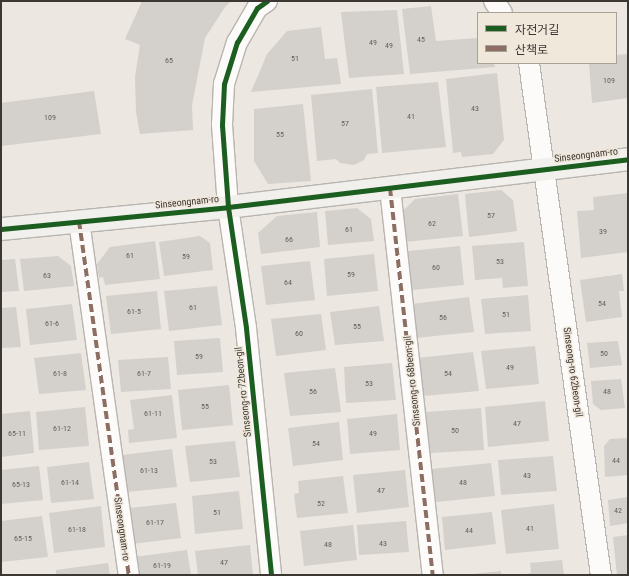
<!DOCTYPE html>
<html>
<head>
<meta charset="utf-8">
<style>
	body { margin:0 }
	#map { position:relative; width:629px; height:576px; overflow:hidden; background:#ece7e1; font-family:"Roboto Condensed","Noto Sans KR",sans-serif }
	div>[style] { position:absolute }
	.building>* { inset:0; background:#d4d0cc }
	.roads { filter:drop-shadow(1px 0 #b8b4af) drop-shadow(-1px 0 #b8b4af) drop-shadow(0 1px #b8b4af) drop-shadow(0 -1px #b8b4af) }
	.street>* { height:20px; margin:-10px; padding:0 10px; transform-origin:10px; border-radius:10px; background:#fcfbfa }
	.secondary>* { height:22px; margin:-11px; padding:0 11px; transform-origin:11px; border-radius:11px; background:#f2f0ec }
	.quiet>* { height:4px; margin-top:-2px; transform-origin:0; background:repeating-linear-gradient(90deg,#8d6e63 0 8px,transparent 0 12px) }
	.cycleway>* { height:5px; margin:-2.5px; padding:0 2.5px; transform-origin:2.5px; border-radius:2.5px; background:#1b5e20 }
	span { translate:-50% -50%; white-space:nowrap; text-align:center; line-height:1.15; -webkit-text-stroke:3px #f1e8dc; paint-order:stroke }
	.number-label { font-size:8px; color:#635f5a }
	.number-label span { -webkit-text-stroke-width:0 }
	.street-label { font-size:10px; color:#3b3732 }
	.frame { position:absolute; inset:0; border:2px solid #3b3732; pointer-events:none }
	.legend { position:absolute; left:477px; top:12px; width:140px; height:52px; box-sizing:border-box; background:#f1e8dc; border:1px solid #a8a198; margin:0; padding:5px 7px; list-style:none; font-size:12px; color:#3b3732 }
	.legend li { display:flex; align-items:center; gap:8px; height:20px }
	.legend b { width:20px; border:1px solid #a8a198 }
</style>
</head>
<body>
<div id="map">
	<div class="building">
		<i style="clip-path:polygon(142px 1px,231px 1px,225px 7px,205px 38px,192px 105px,193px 130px,140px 134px,136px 112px,135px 77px,140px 45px,125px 39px)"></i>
		<i style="clip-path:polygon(431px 6px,436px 41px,478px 38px,478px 63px,494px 63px,495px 67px,410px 74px,402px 9px)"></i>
		<i style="clip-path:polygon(397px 10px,404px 74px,349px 78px,341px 12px)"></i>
		<i style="clip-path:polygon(321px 27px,325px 59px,337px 58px,341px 84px,251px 92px,267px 54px,287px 31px)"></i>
		<i style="clip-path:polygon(628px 54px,628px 98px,592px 103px,589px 63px,616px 63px,616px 55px)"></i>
		<i style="clip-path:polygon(497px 73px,504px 140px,493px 154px,462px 157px,461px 152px,453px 153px,446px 79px)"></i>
		<i style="clip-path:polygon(438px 82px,446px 147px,382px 153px,376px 87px)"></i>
		<i style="clip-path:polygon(372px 89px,378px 153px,367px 154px,364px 160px,354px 165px,340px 163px,336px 159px,317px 161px,311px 95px)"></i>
		<i style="clip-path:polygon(94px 91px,101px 134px,1px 146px,1px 103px)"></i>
		<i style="clip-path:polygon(303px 104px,311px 181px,268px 184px,254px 161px,254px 109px)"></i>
		<i style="clip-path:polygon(501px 190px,513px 200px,517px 231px,469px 237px,465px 194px)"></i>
		<i style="clip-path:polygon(628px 193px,628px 252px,581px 258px,577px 211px,594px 210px,593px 197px)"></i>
		<i style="clip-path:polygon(458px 194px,463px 236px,405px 242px,402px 212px,415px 199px)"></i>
		<i style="clip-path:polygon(357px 208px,371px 219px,374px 241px,328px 245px,325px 211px)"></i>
		<i style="clip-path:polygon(317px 212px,320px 247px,261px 254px,258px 233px,277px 216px)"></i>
		<i style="clip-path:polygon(200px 236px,210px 243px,213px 270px,164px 276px,159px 242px)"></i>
		<i style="clip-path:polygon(155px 241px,160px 279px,105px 285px,103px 277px,99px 278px,97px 264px,110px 247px)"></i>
		<i style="clip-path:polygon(524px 242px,528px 286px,503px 288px,502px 278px,475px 280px,472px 246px)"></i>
		<i style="clip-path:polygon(460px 246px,464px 285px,412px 290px,408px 251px)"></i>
		<i style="clip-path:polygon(374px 254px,378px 291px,327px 296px,324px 259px)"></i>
		<i style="clip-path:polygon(58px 256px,71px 266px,74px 286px,24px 291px,20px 259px)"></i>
		<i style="clip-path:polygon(15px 259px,19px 291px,1px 292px,1px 260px)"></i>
		<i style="clip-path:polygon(310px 261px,315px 300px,266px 305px,261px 266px)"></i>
		<i style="clip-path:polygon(622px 274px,624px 291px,619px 291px,622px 317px,586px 322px,580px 280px)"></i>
		<i style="clip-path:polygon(217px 286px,222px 325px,169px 331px,164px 291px)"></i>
		<i style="clip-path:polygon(157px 291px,161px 329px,111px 334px,106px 296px)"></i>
		<i style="clip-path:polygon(528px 295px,531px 331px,485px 334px,481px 299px)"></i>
		<i style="clip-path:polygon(469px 297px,474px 332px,415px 338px,412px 304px)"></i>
		<i style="clip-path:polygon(72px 304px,77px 340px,30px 345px,26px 309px)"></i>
		<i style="clip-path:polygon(379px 306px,384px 341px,335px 345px,330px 312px)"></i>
		<i style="clip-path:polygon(16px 307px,21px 347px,1px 348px,1px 308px)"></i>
		<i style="clip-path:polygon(321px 314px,326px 350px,276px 356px,271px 319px)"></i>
		<i style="clip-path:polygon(220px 338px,223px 372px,177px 375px,174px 341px)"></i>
		<i style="clip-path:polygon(618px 341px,622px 365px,590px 368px,587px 343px)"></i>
		<i style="clip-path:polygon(535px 346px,539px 384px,486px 389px,481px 351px)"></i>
		<i style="clip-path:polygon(473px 352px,479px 391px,423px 396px,417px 358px)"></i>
		<i style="clip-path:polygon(81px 353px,86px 390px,39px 394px,34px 358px)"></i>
		<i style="clip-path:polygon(168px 357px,171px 389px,121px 392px,118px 360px)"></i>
		<i style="clip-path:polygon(392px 363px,396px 400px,346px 403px,344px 367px)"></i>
		<i style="clip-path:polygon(335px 368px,341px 412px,290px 416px,284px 373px)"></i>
		<i style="clip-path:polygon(621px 379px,625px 408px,601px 410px,593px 404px,591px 381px)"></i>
		<i style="clip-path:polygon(229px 385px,233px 425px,182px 430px,178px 390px)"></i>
		<i style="clip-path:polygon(172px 395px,177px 438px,129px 443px,128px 430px,134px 429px,130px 400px)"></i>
		<i style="clip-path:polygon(545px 401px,549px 441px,488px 447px,485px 407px)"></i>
		<i style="clip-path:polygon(85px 407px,89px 446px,39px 450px,36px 412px)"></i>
		<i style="clip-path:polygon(481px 408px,484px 450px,430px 453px,426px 412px)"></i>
		<i style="clip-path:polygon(30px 411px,34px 453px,1px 457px,1px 414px)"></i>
		<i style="clip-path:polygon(397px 414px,400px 450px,350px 454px,347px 419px)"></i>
		<i style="clip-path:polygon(339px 422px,343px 460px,293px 466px,288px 428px)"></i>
		<i style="clip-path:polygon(628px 438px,628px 475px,605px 477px,604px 446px,610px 439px)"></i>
		<i style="clip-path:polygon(235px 441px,240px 477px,190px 482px,185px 446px)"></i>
		<i style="clip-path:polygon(172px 449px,177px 487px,126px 492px,122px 455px)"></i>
		<i style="clip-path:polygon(553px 456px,557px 491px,501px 495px,498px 460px)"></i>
		<i style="clip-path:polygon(89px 462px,94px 499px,51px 503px,47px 467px)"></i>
		<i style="clip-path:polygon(491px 463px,495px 496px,436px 502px,431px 469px)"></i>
		<i style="clip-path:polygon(39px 466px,43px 500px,1px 504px,1px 470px)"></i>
		<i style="clip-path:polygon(405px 470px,409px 507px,357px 513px,353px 475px)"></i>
		<i style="clip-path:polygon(343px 476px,348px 513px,297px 518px,294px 494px,299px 493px,298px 481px)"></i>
		<i style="clip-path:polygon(239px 491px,243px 529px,195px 534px,192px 496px)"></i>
		<i style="clip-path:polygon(628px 497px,628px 523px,610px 526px,608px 500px)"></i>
		<i style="clip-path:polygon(176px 503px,181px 538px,132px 544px,129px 508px)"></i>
		<i style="clip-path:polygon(554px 504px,559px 549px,506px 554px,501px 510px)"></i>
		<i style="clip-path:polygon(101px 506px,105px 547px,54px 553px,49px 513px)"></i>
		<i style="clip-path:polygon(492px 512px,496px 544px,445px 550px,442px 517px)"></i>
		<i style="clip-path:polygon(42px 516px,48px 557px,1px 562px,1px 521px)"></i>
		<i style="clip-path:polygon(406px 521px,409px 552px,359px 555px,357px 525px)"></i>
		<i style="clip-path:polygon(353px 525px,357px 560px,304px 566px,300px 531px)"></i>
		<i style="clip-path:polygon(628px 535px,628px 575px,617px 575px,613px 537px)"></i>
		<i style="clip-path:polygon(250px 545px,253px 575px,198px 575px,195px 551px)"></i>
		<i style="clip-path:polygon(187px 550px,191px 575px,136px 575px,134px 557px)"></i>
		<i style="clip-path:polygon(562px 560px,564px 575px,520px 575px,531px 573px,530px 563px)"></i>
		<i style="clip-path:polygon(108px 563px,110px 575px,56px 575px,56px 570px)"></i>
		<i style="clip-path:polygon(501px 571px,501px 575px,472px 575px,472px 574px)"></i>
	</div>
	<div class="roads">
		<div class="street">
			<i style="left:267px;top:1px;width:12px;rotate:145deg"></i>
			<i style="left:257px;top:8px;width:39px;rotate:120deg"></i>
			<i style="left:237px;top:42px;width:44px;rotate:107.2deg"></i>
			<i style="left:224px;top:84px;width:41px;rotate:92.8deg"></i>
			<i style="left:222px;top:125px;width:82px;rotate:85.8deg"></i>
			<i style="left:228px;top:207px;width:122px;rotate:81.5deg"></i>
			<i style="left:246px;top:328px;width:248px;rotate:84.2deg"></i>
			<i style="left:494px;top:1px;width:14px;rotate:56deg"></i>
			<i style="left:529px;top:63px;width:517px;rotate:82deg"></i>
			<i style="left:390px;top:188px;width:389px;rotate:83.7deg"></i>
			<i style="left:79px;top:221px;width:358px;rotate:82deg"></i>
		</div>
		<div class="secondary">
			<i style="left:1px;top:229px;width:228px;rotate:-5.5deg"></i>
			<i style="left:228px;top:207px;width:403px;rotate:-6.8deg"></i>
		</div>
	</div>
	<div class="quiet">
		<i style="left:390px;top:188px;width:389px;rotate:83.7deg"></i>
		<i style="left:79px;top:221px;width:358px;rotate:82deg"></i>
	</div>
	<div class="cycleway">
		<i style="left:267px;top:1px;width:12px;rotate:145deg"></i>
		<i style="left:257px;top:8px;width:39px;rotate:120deg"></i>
		<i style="left:237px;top:42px;width:44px;rotate:107.2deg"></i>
		<i style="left:224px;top:84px;width:41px;rotate:92.8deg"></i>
		<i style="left:222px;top:125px;width:82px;rotate:85.8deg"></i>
		<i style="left:228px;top:207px;width:122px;rotate:81.5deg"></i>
		<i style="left:246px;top:328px;width:248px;rotate:84.2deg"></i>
		<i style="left:1px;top:229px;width:228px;rotate:-5.5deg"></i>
		<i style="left:228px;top:207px;width:403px;rotate:-6.8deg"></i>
	</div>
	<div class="number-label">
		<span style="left:421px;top:40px">45</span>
		<span style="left:373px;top:43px">49</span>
		<span style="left:389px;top:46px">49</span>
		<span style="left:295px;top:59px">51</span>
		<span style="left:169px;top:61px">65</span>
		<span style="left:609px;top:81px">109</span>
		<span style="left:475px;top:109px">43</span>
		<span style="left:411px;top:117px">41</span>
		<span style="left:50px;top:118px">109</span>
		<span style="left:345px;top:124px">57</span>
		<span style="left:280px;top:135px">55</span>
		<span style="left:491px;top:216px">57</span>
		<span style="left:432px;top:224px">62</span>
		<span style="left:349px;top:230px">61</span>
		<span style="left:603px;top:232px">39</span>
		<span style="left:289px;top:240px">66</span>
		<span style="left:130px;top:256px">61</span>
		<span style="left:186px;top:257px">59</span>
		<span style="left:500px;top:262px">53</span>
		<span style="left:436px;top:268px">60</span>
		<span style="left:351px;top:275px">59</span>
		<span style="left:47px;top:276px">63</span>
		<span style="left:288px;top:283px">64</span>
		<span style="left:602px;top:304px">54</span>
		<span style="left:193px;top:308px">61</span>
		<span style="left:134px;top:312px">61-5</span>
		<span style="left:506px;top:315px">51</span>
		<span style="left:443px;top:318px">56</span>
		<span style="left:52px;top:324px">61-6</span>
		<span style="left:357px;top:327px">55</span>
		<span style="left:299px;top:334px">60</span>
		<span style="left:604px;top:354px">50</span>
		<span style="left:199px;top:357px">59</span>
		<span style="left:510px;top:368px">49</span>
		<span style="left:60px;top:374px">61-8</span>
		<span style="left:144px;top:374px">61-7</span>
		<span style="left:448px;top:374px">54</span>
		<span style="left:369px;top:384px">53</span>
		<span style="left:313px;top:392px">56</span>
		<span style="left:607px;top:392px">48</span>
		<span style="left:205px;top:407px">55</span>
		<span style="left:153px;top:414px">61-11</span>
		<span style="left:517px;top:424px">47</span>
		<span style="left:62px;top:429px">61-12</span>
		<span style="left:455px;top:431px">50</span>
		<span style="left:17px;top:434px">65-11</span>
		<span style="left:373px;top:434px">49</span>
		<span style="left:316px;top:444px">54</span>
		<span style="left:616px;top:461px">44</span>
		<span style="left:213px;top:462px">53</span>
		<span style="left:149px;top:471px">61-13</span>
		<span style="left:527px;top:476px">43</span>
		<span style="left:70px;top:483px">61-14</span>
		<span style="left:463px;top:483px">48</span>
		<span style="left:21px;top:485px">65-13</span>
		<span style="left:381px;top:491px">47</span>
		<span style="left:321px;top:504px">52</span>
		<span style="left:618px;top:511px">42</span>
		<span style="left:217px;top:513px">51</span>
		<span style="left:155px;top:523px">61-17</span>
		<span style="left:530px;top:529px">41</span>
		<span style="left:77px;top:530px">61-18</span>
		<span style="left:469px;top:531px">44</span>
		<span style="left:23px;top:539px">65-15</span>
		<span style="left:383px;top:544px">43</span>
		<span style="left:328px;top:545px">48</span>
		<span style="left:224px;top:563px">47</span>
		<span style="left:162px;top:566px">61-19</span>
	</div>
	<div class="street-label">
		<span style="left:586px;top:155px;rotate:-7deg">Sinseongnam-ro</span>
		<span style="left:187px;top:202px;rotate:-6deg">Sinseongnam-ro</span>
		<span style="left:573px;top:372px;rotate:82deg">Sinseong-ro 62beon-gil</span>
		<span style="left:412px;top:381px;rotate:-96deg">Sinseong-ro 68beon-gil</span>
		<span style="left:243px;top:392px;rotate:-96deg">Sinseong-ro 72beon-gil</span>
		<span style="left:122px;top:529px;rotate:82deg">Sinseongnam-ro</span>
	</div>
	<div class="frame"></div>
	<ul class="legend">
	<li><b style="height:5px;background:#1b5e20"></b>자전거길</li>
	<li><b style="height:5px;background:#8d6e63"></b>산책로</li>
	</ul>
</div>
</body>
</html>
